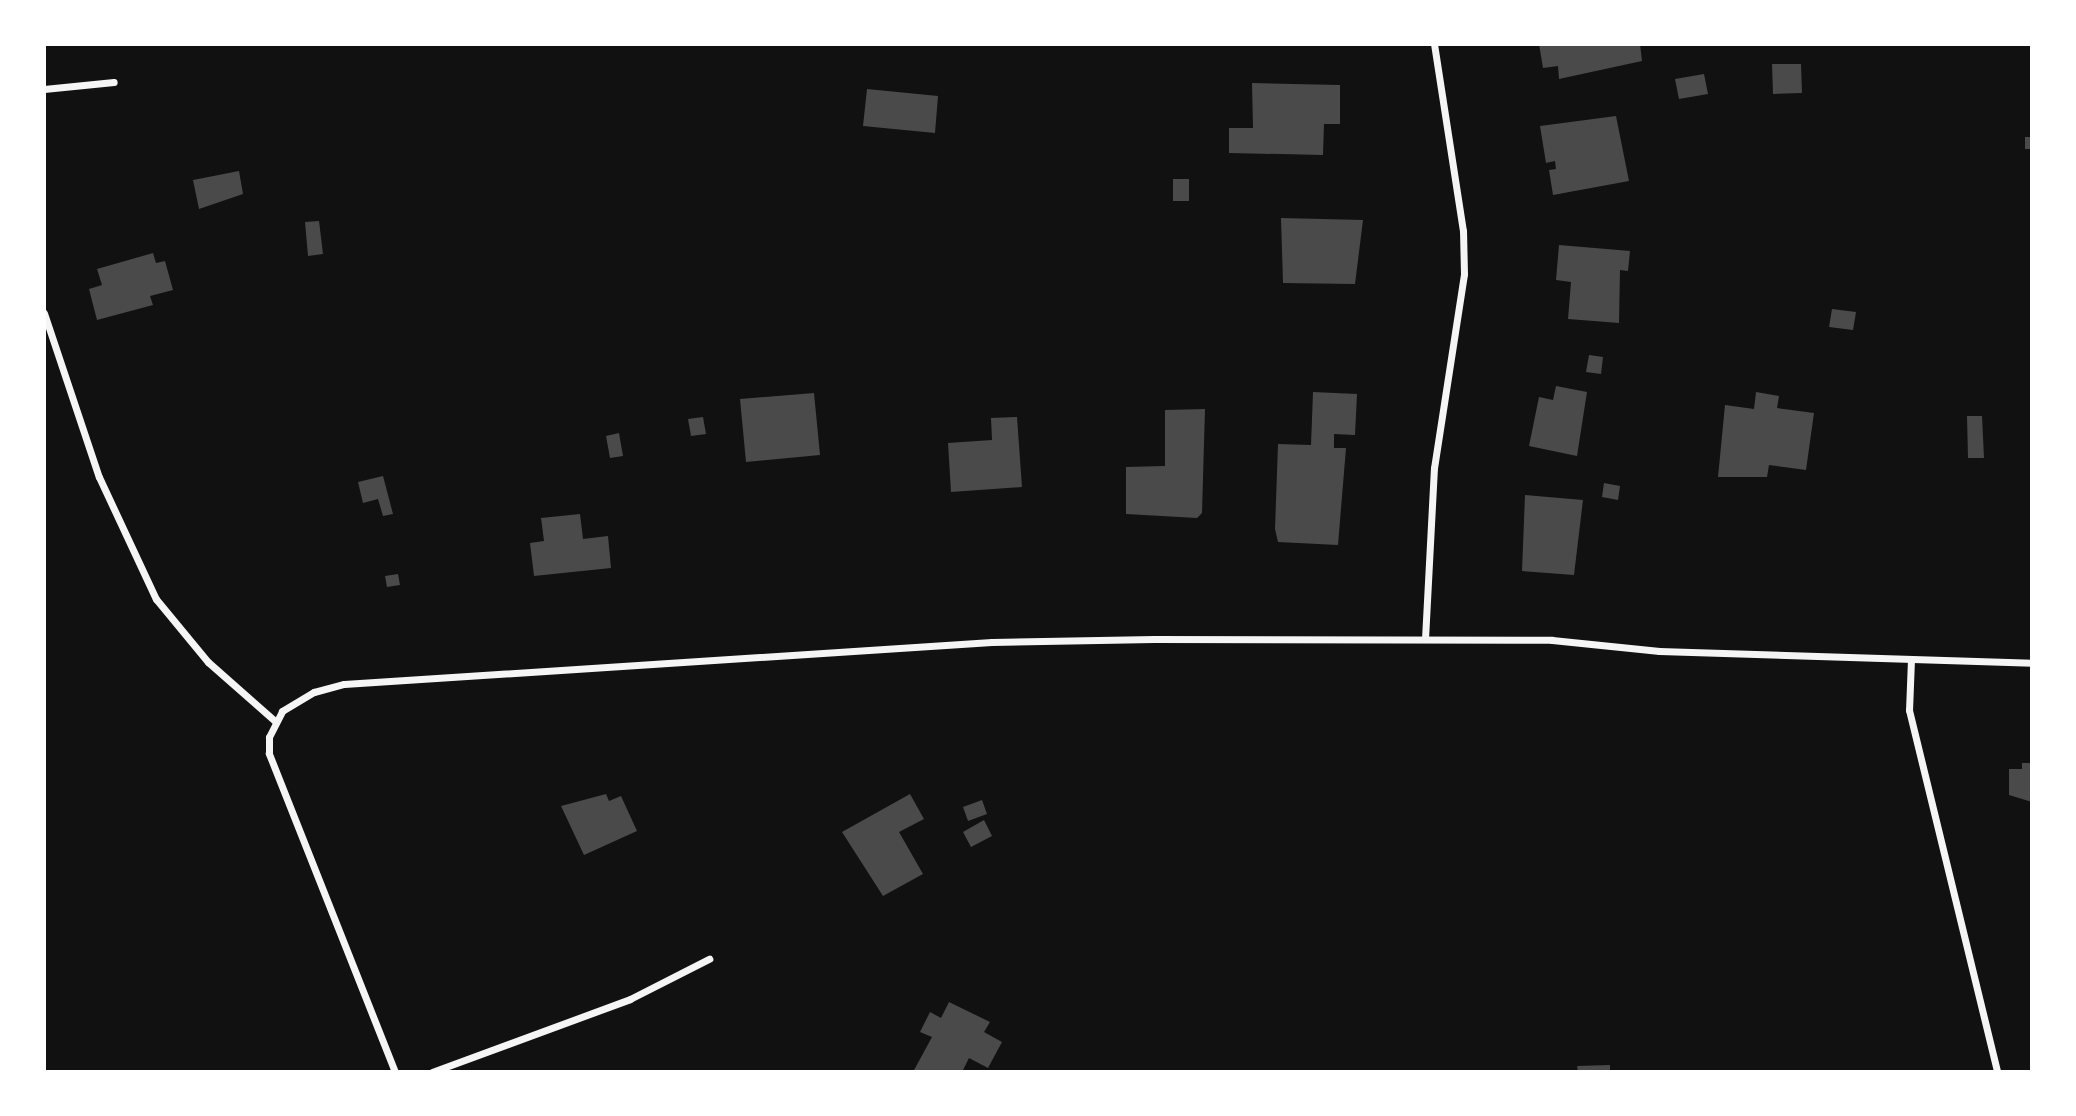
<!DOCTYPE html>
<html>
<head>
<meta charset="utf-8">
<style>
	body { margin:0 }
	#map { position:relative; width:2076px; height:1116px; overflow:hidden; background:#111; font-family:"DM Sans",sans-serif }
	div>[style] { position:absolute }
	.building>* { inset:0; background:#4a4a4a }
	.minor>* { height:7px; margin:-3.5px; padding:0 3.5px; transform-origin:3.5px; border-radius:3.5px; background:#f5f5f5 }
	span { translate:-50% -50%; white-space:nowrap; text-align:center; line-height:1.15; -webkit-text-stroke:6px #fff; paint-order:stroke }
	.frame { position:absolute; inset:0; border:46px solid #fff; pointer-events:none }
</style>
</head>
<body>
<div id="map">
	<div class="building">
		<i style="clip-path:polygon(1539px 44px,1640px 44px,1642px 61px,1559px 79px,1558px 66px,1543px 68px)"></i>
		<i style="clip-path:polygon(1772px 64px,1801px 64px,1802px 93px,1773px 94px)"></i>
		<i style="clip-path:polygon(1704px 74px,1708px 94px,1679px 99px,1675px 79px)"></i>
		<i style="clip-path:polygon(1252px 83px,1340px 85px,1340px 124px,1324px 124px,1323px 155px,1229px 153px,1229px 128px,1253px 128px)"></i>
		<i style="clip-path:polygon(867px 89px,938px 96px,935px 133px,863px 126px)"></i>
		<i style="clip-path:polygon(1616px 116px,1629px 181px,1553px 195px,1549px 170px,1556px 169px,1555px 161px,1546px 163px,1540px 126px)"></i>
		<i style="clip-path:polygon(2025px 137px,2032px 137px,2032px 149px,2025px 149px)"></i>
		<i style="clip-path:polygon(239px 171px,243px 194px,199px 209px,193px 180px)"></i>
		<i style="clip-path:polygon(1173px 179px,1189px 179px,1189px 201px,1173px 201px)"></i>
		<i style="clip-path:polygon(1281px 218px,1363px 220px,1355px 284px,1283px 283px)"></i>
		<i style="clip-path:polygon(319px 221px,323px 254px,308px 256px,305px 222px)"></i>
		<i style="clip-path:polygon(1559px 245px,1630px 251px,1628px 271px,1620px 270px,1619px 323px,1568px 319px,1571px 282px,1556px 280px)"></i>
		<i style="clip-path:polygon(153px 253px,156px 263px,165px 261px,173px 290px,150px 296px,153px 305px,97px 320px,89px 289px,102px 285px,97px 269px)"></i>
		<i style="clip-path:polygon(1832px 309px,1856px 312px,1853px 330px,1829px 327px)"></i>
		<i style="clip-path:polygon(1589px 355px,1603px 357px,1601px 374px,1586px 372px)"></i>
		<i style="clip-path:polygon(1556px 386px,1587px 392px,1577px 456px,1529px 446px,1539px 397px,1553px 400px)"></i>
		<i style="clip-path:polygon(1313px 392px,1357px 394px,1355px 435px,1334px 434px,1334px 448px,1346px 448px,1338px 545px,1278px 542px,1275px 529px,1278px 444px,1311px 445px)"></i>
		<i style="clip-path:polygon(1756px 392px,1779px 396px,1777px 408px,1814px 413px,1806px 470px,1769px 465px,1767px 477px,1718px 477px,1725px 405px,1754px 409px)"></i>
		<i style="clip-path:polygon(814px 393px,820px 455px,746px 462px,740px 399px)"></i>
		<i style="clip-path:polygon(1205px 409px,1202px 513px,1197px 518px,1126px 514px,1126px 467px,1165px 466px,1165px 410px)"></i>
		<i style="clip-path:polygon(1967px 416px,1982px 416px,1984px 458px,1968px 458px)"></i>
		<i style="clip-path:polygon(703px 417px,706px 434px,691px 436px,688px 419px)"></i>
		<i style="clip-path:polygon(1017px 417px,1022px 487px,951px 492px,948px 443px,992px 440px,991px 418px)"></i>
		<i style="clip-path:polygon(619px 433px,623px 456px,610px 458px,606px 436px)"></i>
		<i style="clip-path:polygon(383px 476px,393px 514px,383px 516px,378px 499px,363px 503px,358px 482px)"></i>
		<i style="clip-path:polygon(1604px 483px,1620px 486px,1618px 500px,1602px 497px)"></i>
		<i style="clip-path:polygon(1525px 495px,1583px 500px,1574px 575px,1522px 571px)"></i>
		<i style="clip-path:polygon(580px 514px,583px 539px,608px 536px,611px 568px,534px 576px,530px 543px,544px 541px,541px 518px)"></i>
		<i style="clip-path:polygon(398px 574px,400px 585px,387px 587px,385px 576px)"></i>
		<i style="clip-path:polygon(2022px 763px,2032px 763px,2032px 802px,2009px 795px,2009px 769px,2022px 769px)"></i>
		<i style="clip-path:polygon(606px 794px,609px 801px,621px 796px,637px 831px,584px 855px,561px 806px)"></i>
		<i style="clip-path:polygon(910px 794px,924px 819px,899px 832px,923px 874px,883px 896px,842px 832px)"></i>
		<i style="clip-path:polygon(982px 800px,987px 814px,968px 821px,963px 807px)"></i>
		<i style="clip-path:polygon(984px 820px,992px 836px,971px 847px,963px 832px)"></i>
		<i style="clip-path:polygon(949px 1002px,990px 1022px,984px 1032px,1002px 1042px,988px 1068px,969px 1058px,962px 1072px,913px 1072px,932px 1037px,920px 1032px,930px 1012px,941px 1018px)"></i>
		<i style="clip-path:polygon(1610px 1065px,1610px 1072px,1578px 1072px,1577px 1066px)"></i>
	</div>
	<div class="minor">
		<i style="left:44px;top:89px;width:70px;rotate:-5.7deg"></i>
		<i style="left:44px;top:313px;width:173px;rotate:71.5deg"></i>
		<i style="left:99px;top:477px;width:135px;rotate:65deg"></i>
		<i style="left:156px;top:599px;width:82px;rotate:50.5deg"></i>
		<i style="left:208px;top:662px;width:89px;rotate:41.4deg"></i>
		<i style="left:1425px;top:639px;width:171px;rotate:-87deg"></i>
		<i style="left:1434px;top:468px;width:196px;rotate:-81.2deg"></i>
		<i style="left:1464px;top:274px;width:43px;rotate:-91.3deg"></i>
		<i style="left:1463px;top:231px;width:189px;rotate:-98.8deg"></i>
		<i style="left:1911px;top:659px;width:51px;rotate:92.2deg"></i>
		<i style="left:1909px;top:710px;width:373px;rotate:76.3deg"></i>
		<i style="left:395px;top:1072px;width:343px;rotate:-111.6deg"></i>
		<i style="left:269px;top:753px;width:16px;rotate:-90deg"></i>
		<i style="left:269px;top:737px;width:29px;rotate:-63deg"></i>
		<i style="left:282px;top:711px;width:37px;rotate:-31deg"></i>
		<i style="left:314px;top:692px;width:31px;rotate:-15deg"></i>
		<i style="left:344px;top:684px;width:649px;rotate:-3.71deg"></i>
		<i style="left:992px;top:642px;width:162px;rotate:-1.1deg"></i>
		<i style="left:1154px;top:639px;width:398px;rotate:0.1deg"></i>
		<i style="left:1552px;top:640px;width:108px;rotate:5.9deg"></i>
		<i style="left:1659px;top:651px;width:373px;rotate:1.8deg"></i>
		<i style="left:432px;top:1072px;width:211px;rotate:-20.2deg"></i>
		<i style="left:630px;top:999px;width:89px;rotate:-26.9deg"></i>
	</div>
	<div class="frame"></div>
</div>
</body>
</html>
